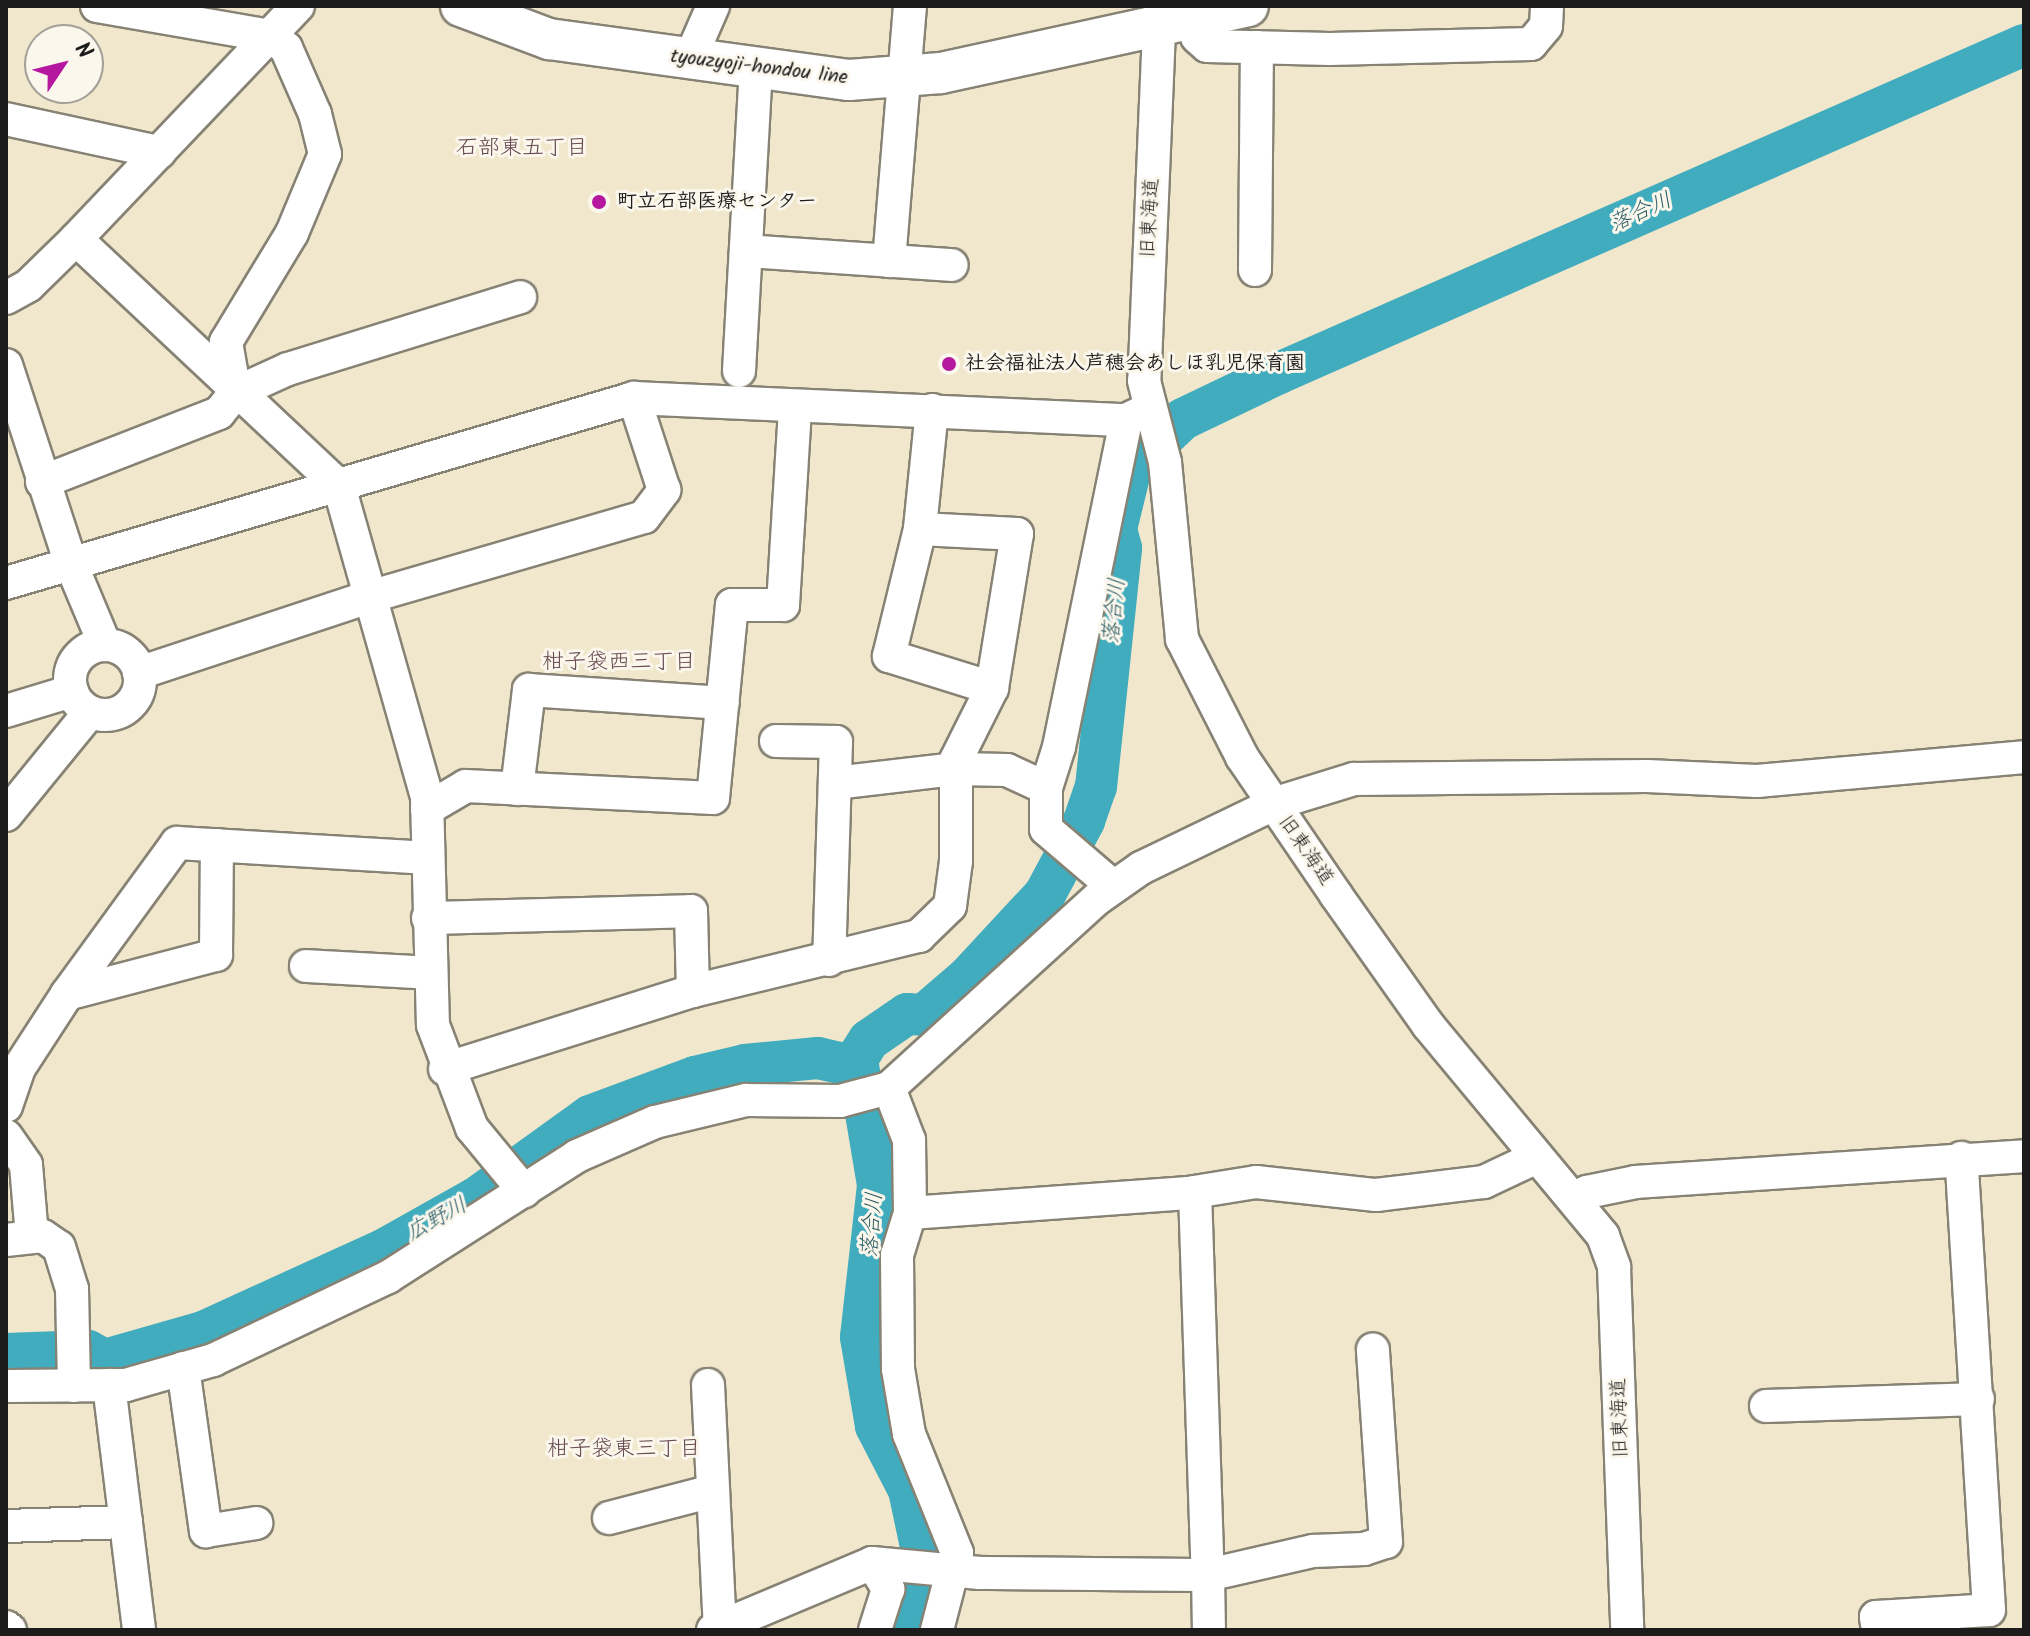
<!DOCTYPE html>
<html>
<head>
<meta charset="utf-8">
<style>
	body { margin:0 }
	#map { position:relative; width:2030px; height:1636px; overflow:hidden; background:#f1e7cd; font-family:Kalam,"Klee One",sans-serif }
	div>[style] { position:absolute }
	.river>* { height:42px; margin:-21px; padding:0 21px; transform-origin:21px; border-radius:21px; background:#40acbe }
	.roads { filter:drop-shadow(2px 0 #868274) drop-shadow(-2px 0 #868274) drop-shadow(0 2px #868274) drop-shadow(0 -2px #868274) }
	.minor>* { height:32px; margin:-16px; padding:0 16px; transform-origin:16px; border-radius:16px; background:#fff }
	.minor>.ring { margin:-16px; padding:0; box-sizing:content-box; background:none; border:32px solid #fff; border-radius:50% }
	.major>* { height:40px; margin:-20px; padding:0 20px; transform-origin:20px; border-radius:20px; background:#fff }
	.dots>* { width:22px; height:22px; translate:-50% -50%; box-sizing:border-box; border:4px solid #fbf7ec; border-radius:50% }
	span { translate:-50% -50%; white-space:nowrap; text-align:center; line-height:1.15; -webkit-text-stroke:6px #fbf7ec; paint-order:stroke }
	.street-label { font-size:20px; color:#1c1c1c }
	.poi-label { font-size:20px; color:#1c1c1c; font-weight:700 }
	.left { translate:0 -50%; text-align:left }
	.neighbourhood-label { font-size:22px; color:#664a52 }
	.water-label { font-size:22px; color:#2c5d65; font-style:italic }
	.frame { position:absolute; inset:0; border:8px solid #1c1c1c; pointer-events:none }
	.north { position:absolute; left:24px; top:24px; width:80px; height:80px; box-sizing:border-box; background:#fbf7ec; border:2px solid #a29f99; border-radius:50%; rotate:55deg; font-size:22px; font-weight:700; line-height:32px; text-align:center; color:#1c1c1c }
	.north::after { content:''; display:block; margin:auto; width:28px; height:36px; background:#b5179e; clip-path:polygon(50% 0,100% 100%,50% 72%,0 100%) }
</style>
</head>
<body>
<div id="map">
	<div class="river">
		<i style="left:6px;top:1354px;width:82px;rotate:-2.1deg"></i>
		<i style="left:88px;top:1351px;width:19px;rotate:28deg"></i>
		<i style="left:105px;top:1360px;width:102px;rotate:-15.9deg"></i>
		<i style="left:203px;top:1332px;width:200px;rotate:-24.5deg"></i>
		<i style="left:385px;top:1249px;width:104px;rotate:-29.3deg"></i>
		<i style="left:476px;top:1198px;width:140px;rotate:-35.7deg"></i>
		<i style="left:590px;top:1116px;width:112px;rotate:-20.4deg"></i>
		<i style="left:695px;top:1077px;width:51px;rotate:-13.5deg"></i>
		<i style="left:745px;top:1065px;width:73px;rotate:-5.5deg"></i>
		<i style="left:818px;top:1058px;width:26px;rotate:13deg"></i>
		<i style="left:843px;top:1064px;width:15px;rotate:-20deg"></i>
		<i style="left:908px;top:1630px;width:71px;rotate:-76.9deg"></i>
		<i style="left:924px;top:1561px;width:73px;rotate:-101.9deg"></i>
		<i style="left:909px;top:1490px;width:72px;rotate:-117.3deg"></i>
		<i style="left:876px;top:1426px;width:90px;rotate:-99.6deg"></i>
		<i style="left:861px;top:1337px;width:153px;rotate:-83.6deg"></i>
		<i style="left:878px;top:1185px;width:128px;rotate:-99.5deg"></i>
		<i style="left:857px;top:1059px;width:22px;rotate:-58deg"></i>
		<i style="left:869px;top:1040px;width:46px;rotate:-34.4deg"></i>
		<i style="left:907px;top:1014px;width:17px;rotate:3deg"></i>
		<i style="left:924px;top:1015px;width:58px;rotate:-40.8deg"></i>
		<i style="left:968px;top:977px;width:113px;rotate:-47.1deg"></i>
		<i style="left:1045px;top:894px;width:83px;rotate:-61.9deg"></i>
		<i style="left:1084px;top:821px;width:36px;rotate:-71deg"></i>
		<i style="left:1096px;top:787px;width:240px;rotate:-84deg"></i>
		<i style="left:1121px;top:548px;width:20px;rotate:-105deg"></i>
		<i style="left:1116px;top:529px;width:63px;rotate:-76.2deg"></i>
		<i style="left:1131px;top:468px;width:71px;rotate:-43.3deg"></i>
		<i style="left:1183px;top:419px;width:106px;rotate:-25.6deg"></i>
		<i style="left:1279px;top:373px;width:814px;rotate:-23.76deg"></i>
	</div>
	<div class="roads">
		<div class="minor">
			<i style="left:97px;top:6px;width:176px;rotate:9.8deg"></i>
			<i style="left:270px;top:36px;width:20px;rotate:37deg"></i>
			<i style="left:286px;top:48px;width:72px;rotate:66.3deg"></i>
			<i style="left:315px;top:114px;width:41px;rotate:76deg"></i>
			<i style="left:325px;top:154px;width:86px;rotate:112.7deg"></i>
			<i style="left:292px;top:233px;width:127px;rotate:121.2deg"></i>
			<i style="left:226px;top:342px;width:52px;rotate:80deg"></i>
			<i style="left:1160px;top:6px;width:375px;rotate:92.4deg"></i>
			<i style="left:1144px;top:381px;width:84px;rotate:75.5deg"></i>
			<i style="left:1165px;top:462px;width:178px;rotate:84.5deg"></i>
			<i style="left:1182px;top:639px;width:132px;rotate:63deg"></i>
			<i style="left:1242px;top:757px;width:167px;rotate:55.7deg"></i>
			<i style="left:1336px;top:895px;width:159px;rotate:54.7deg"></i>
			<i style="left:1428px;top:1025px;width:274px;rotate:50.3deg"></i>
			<i style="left:1603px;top:1236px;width:33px;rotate:70deg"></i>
			<i style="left:1614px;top:1267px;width:363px;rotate:87.9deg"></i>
			<i style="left:1194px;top:17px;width:20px;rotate:81deg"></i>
			<i style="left:1197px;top:37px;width:13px;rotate:42deg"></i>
			<i style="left:1207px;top:46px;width:123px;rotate:1.4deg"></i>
			<i style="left:1330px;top:49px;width:201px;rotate:-1.4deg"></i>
			<i style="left:1531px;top:44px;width:23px;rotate:-50deg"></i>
			<i style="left:1546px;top:26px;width:20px;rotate:-87deg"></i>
			<i style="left:689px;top:61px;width:60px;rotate:-66.4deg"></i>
			<i style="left:6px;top:119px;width:157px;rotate:12.2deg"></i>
			<i style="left:76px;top:239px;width:361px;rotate:43.2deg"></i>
			<i style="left:339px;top:486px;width:324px;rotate:74.2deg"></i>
			<i style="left:427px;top:798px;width:227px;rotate:88.5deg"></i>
			<i style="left:433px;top:1025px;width:110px;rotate:69.3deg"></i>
			<i style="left:472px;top:1128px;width:82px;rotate:50.5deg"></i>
			<i style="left:746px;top:251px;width:206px;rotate:3.9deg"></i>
			<i style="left:889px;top:261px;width:256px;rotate:-85.3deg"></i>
			<i style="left:1255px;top:270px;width:223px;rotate:-89.5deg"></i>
			<i style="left:6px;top:298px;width:26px;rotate:-29deg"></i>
			<i style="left:29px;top:285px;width:66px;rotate:-44.4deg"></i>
			<i style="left:76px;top:239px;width:322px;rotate:-46.4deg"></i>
			<i style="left:6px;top:365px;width:209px;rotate:71.9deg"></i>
			<i style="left:71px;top:564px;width:88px;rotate:67.2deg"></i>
			<i style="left:739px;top:371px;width:301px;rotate:-86.8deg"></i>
			<i style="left:932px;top:410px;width:120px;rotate:95.8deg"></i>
			<i style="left:920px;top:529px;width:131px;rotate:103.7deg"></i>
			<i style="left:889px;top:656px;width:108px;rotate:17.3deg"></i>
			<i style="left:42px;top:482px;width:190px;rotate:-21.3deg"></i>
			<i style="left:219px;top:413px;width:26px;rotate:-51deg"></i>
			<i style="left:235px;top:393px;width:58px;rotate:-24.4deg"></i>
			<i style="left:288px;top:369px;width:243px;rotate:-17.2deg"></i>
			<i style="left:6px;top:583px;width:655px;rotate:-16.41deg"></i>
			<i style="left:634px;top:398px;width:492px;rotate:2.6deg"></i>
			<i style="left:1126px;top:420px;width:25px;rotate:-26deg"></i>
			<i class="ring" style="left:70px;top:645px;width:38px;height:38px"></i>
			<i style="left:139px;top:673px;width:242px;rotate:-18.3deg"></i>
			<i style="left:369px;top:597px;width:286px;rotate:-16.2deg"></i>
			<i style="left:644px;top:517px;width:34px;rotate:-53deg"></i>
			<i style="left:664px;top:490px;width:97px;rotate:-108.1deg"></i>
			<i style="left:6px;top:711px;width:69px;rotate:-16.9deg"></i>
			<i style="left:776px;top:741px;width:60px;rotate:1deg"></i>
			<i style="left:836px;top:742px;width:218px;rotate:91.8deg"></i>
			<i style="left:835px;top:783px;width:122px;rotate:-6.6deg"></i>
			<i style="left:956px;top:769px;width:51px;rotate:1.1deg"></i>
			<i style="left:1007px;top:770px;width:43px;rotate:24.8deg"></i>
			<i style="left:1046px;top:788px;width:41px;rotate:90deg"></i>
			<i style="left:1046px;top:829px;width:89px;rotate:40.5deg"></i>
			<i style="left:1046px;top:788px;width:43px;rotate:-72.4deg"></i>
			<i style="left:1059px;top:747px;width:334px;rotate:-78.4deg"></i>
			<i style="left:517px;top:789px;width:100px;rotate:-83.1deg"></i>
			<i style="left:529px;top:690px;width:194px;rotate:3.8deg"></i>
			<i style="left:427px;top:809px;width:45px;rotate:-30.5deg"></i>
			<i style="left:466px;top:786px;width:247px;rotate:2.8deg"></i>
			<i style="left:713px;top:798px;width:194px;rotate:-84.4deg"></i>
			<i style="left:732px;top:605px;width:51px"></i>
			<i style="left:783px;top:605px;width:199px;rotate:-86.5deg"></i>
			<i style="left:6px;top:815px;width:133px;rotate:-50.8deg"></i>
			<i style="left:428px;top:918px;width:263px;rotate:-1.5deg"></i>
			<i style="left:691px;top:911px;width:80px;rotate:88.6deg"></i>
			<i style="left:306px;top:966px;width:124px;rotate:3.2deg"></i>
			<i style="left:67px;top:994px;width:154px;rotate:-14.7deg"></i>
			<i style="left:216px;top:955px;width:110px;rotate:-89.5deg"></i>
			<i style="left:445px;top:1069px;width:260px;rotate:-17.5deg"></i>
			<i style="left:693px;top:991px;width:233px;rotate:-13.7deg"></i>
			<i style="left:919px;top:936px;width:43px;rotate:-44.1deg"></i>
			<i style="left:950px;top:906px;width:45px;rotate:-82.4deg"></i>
			<i style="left:956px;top:861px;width:101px;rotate:-90deg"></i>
			<i style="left:956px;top:760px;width:80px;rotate:-63.4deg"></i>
			<i style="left:992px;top:688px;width:156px;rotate:-80.8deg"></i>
			<i style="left:1017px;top:534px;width:97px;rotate:-177deg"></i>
			<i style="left:889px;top:1088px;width:56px;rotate:69deg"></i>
			<i style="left:909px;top:1140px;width:73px;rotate:89.2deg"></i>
			<i style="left:910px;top:1213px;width:44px;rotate:107.2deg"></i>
			<i style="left:897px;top:1255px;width:114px;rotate:89.5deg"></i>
			<i style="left:898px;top:1369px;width:66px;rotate:80.4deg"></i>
			<i style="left:909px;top:1434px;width:128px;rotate:68deg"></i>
			<i style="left:957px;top:1553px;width:80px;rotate:104.6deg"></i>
			<i style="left:6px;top:1106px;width:40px;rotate:-71.1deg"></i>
			<i style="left:19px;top:1068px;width:88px;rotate:-57deg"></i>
			<i style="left:67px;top:994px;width:187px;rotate:-53.9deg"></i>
			<i style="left:177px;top:843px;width:249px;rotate:3.4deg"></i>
			<i style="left:6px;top:1136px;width:35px;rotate:55deg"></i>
			<i style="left:26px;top:1165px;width:72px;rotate:85.2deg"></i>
			<i style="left:1195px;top:1192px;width:383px;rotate:88.1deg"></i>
			<i style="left:1208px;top:1575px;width:108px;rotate:-12.9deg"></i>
			<i style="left:1313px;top:1551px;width:51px;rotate:-2.2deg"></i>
			<i style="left:1364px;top:1549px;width:23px;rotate:-18deg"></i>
			<i style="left:1386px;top:1542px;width:193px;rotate:-93.9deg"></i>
			<i style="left:1578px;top:1201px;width:13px;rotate:-45deg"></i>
			<i style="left:1587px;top:1192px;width:50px;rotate:-11.5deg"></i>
			<i style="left:1636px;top:1182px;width:389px;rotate:-3.8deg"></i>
			<i style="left:910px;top:1213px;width:279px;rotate:-4.1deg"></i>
			<i style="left:1188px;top:1193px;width:69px;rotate:-9.2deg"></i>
			<i style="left:1256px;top:1182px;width:121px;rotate:6.2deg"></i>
			<i style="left:1376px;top:1195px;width:109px;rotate:-6.9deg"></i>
			<i style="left:1484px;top:1182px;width:56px;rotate:-25.2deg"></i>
			<i style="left:6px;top:1240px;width:37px;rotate:-6deg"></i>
			<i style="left:43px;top:1236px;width:19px;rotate:35deg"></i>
			<i style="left:59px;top:1247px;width:44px;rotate:72.8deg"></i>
			<i style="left:72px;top:1289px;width:97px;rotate:88.8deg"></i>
			<i style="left:183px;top:1368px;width:165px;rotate:82deg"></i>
			<i style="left:206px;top:1531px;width:51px;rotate:-9.1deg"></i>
			<i style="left:109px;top:1385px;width:247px;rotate:83deg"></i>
			<i style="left:708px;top:1385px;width:242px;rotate:87.2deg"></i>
			<i style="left:6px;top:1386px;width:120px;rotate:-0.5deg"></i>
			<i style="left:126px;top:1385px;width:91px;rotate:-16deg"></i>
			<i style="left:213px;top:1360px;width:194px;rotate:-25.4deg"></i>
			<i style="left:388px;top:1277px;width:224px;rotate:-32.6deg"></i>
			<i style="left:577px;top:1156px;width:85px;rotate:-23.6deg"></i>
			<i style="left:655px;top:1122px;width:94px;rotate:-13.6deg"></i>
			<i style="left:746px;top:1100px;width:94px;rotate:0.6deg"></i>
			<i style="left:840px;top:1101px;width:51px;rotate:-14.9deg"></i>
			<i style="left:889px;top:1088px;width:281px;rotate:-42.3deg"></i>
			<i style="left:1097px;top:899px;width:54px;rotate:-35.2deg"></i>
			<i style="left:1141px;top:868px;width:150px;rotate:-25.7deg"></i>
			<i style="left:1276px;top:803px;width:82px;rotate:-17.1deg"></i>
			<i style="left:1354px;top:779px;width:293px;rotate:-0.6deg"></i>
			<i style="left:1647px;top:776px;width:110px;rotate:2.6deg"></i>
			<i style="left:1757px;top:781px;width:268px;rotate:-5.1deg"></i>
			<i style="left:1766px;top:1406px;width:212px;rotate:-1.9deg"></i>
			<i style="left:609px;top:1518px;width:107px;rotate:-14.6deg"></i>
			<i style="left:6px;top:1526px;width:120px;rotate:-1.9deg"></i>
			<i style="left:872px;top:1563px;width:31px;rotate:58deg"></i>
			<i style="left:888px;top:1589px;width:43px;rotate:107.6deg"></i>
			<i style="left:6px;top:1627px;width:5px;rotate:37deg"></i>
			<i style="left:713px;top:1630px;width:173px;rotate:-22.8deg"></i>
			<i style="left:872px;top:1563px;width:108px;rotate:5.3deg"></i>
			<i style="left:980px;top:1573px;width:228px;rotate:0.5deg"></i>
			<i style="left:1208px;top:1575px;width:55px;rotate:89deg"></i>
			<i style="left:1878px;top:1630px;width:13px;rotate:-99deg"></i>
			<i style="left:1876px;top:1617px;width:113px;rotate:-3.5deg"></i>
			<i style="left:1989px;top:1610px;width:453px;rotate:-93.5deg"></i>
		</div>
		<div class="major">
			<i style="left:461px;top:6px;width:94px;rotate:20.6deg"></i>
			<i style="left:549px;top:39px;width:303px;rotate:7.8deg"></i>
			<i style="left:849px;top:80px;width:92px;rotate:-4.4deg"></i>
			<i style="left:941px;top:73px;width:314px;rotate:-12.3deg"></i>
		</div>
	</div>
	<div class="dots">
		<i style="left:599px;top:202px;background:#b5179e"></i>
		<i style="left:949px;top:364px;background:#b5179e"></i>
	</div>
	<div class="street-label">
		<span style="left:759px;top:68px;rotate:7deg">tyouzyoji-hondou line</span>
		<span style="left:1151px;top:218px;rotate:-87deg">旧東海道</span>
		<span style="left:1305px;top:851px;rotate:55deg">旧東海道</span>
		<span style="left:1621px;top:1418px;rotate:-92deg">旧東海道</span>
	</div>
	<div class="poi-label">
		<span class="left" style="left:617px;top:202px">町立石部医療センター</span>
		<span class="left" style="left:965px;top:364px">社会福祉法人芦穂会あしほ乳児保育園</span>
	</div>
	<div class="neighbourhood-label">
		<span style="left:522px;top:149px">石部東五丁目</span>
		<span style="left:619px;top:663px">柑子袋西三丁目</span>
		<span style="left:624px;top:1450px">柑子袋東三丁目</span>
	</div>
	<div class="water-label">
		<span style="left:1641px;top:213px;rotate:-24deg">落合川</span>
		<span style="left:1115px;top:611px;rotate:-84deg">落合川</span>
		<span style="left:437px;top:1220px;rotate:-29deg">広野川</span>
		<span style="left:873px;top:1225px;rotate:-85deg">落合川</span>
	</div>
	<div class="frame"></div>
	<div class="north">N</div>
</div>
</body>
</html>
